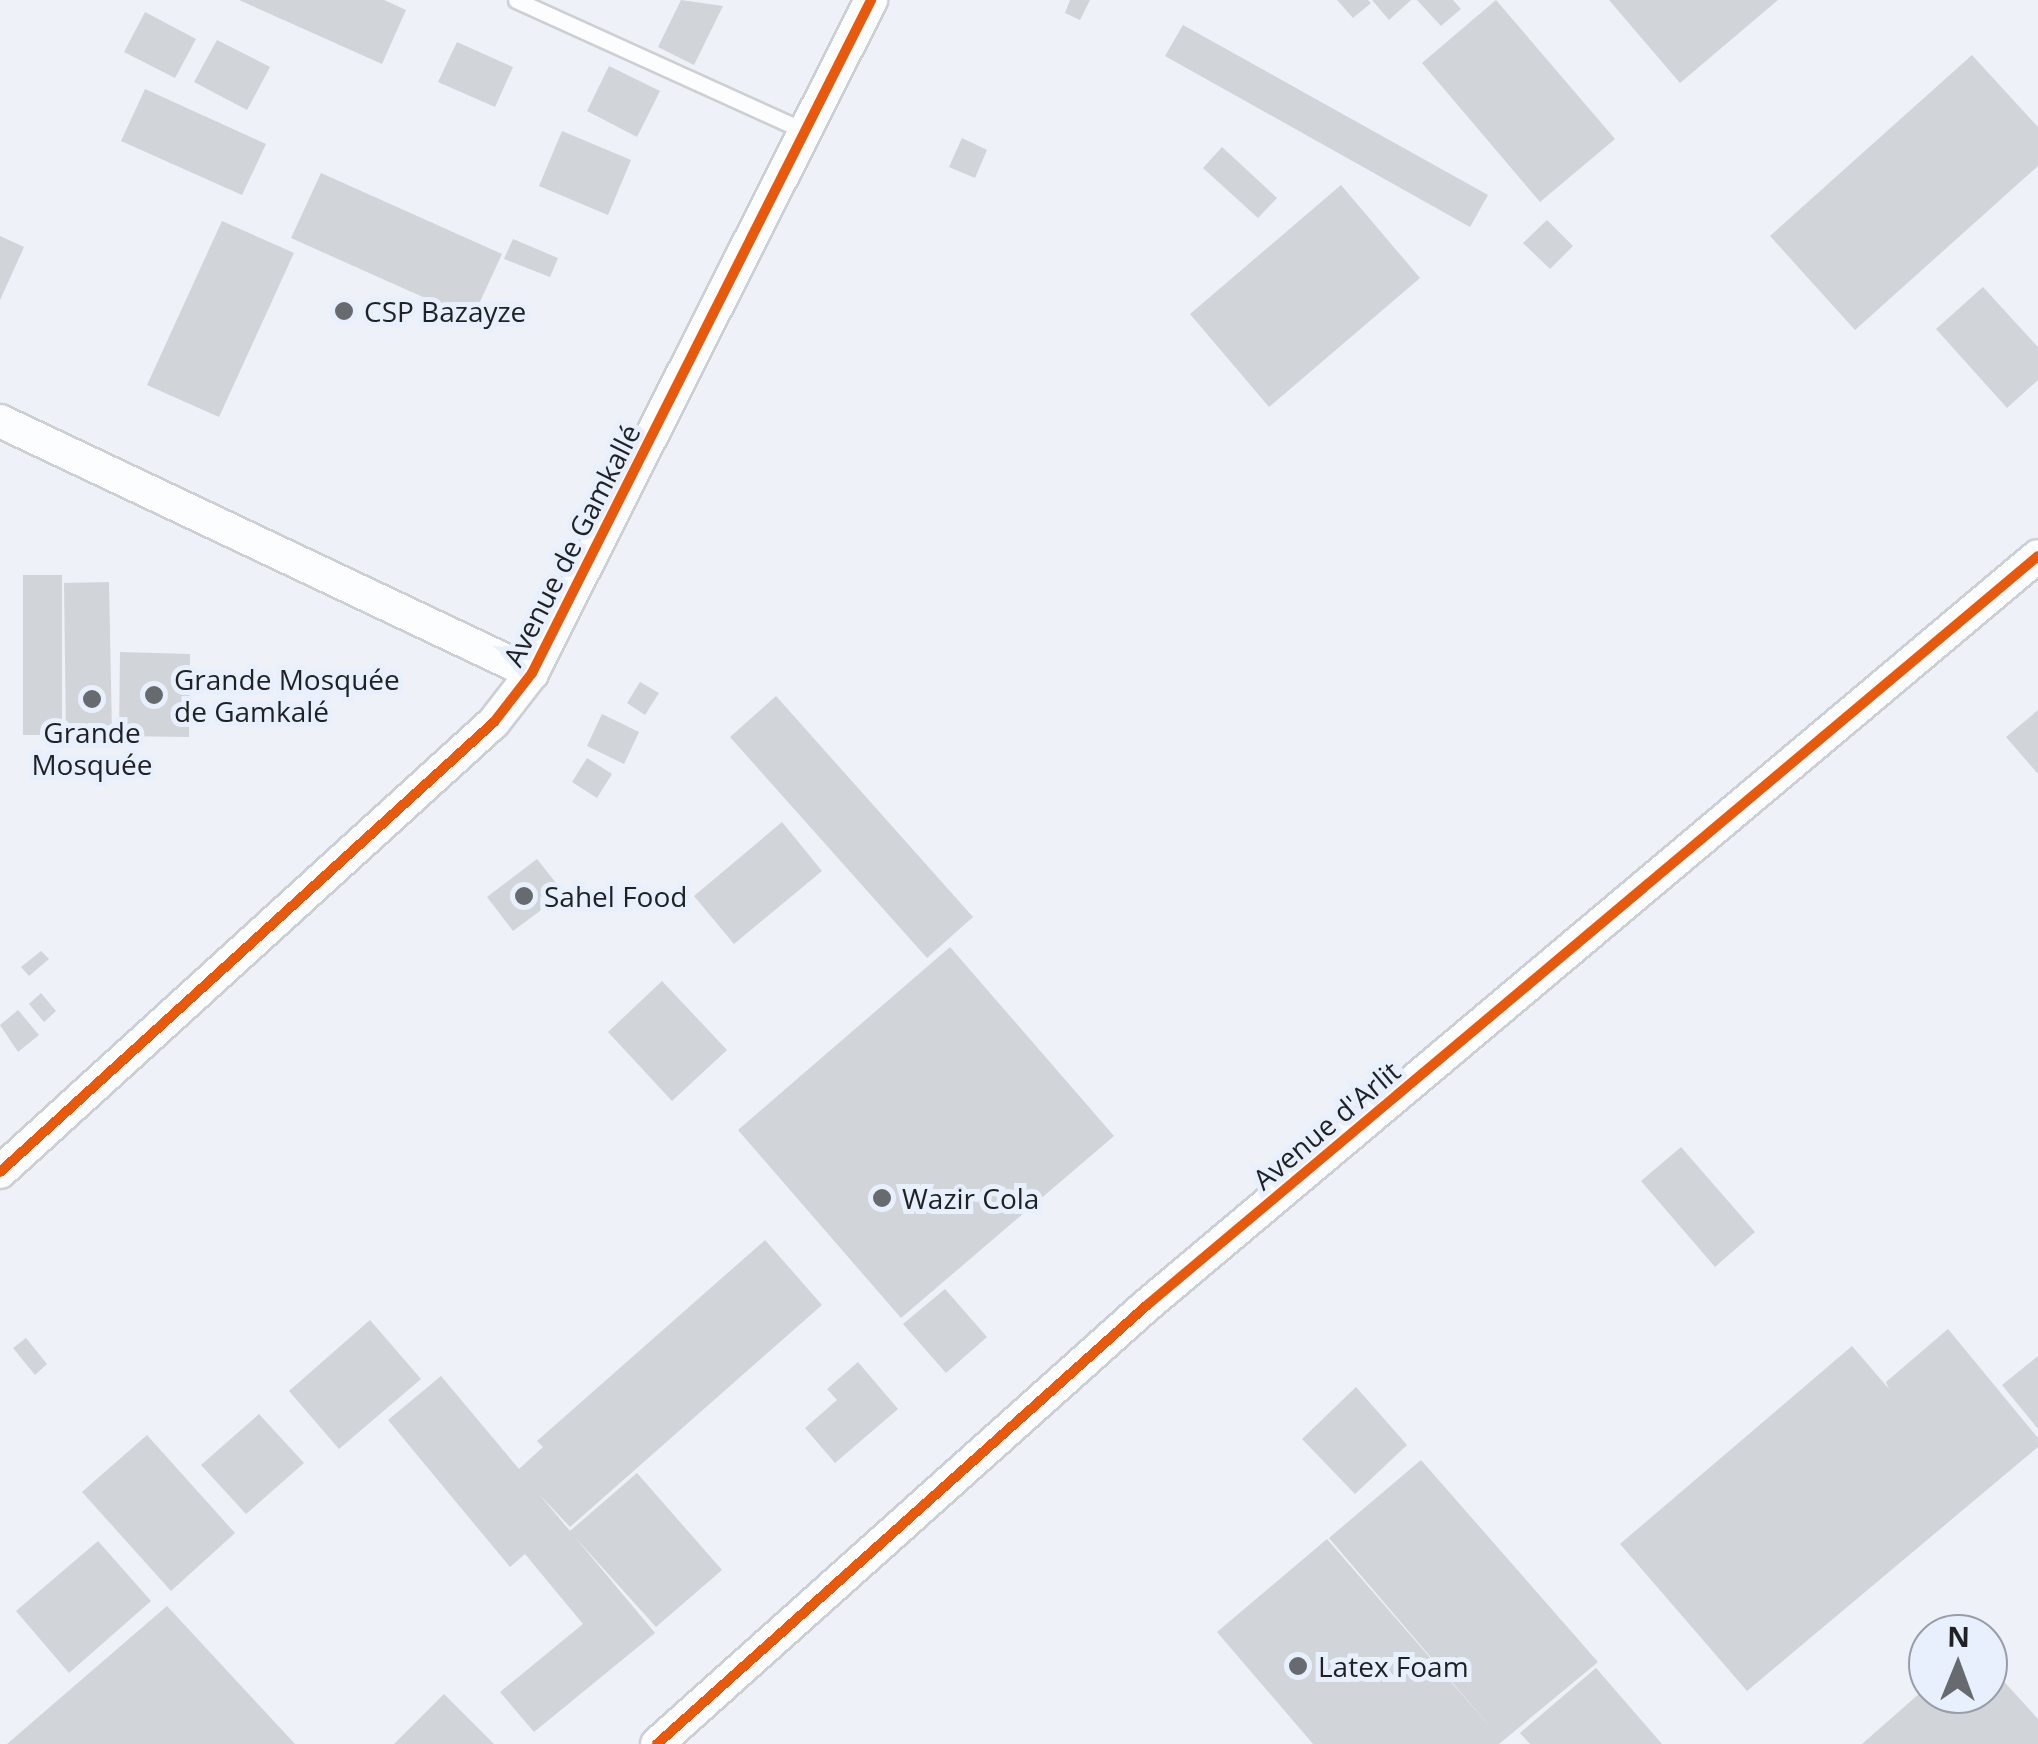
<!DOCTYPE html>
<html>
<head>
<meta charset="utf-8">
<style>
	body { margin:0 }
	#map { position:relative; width:2038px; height:1744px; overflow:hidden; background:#eef1f8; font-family:"Open Sans",sans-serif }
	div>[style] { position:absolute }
	.building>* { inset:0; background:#d1d4d9 }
	.roads { filter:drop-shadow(2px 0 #cccfd4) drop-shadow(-2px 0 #cccfd4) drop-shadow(0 2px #cccfd4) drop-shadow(0 -2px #cccfd4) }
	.service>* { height:15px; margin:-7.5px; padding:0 7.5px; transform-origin:7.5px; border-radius:7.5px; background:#fcfdfe }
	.minor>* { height:32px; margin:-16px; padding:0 16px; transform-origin:16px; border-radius:16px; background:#fcfdfe }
	.cycleway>* { height:10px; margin:-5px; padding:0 5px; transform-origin:5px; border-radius:5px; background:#e8590c }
	.dots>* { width:28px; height:28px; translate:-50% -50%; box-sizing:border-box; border:5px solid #e9f0fd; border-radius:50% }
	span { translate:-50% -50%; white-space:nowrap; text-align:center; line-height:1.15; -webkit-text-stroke:10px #e9f0fd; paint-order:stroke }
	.poi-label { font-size:28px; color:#1f2125 }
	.left { translate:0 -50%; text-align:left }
	.street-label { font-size:28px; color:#1f2125 }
	.north { position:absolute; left:1908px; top:1614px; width:100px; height:100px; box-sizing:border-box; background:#e9f0fd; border:2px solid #989da7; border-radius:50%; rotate:1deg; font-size:28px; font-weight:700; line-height:40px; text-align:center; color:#1f2125 }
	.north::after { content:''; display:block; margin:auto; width:35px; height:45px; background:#676a6f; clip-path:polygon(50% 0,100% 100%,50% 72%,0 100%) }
</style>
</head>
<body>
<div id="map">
	<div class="building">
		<i style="clip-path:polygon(239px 0,384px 0,406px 10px,382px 64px)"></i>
		<i style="clip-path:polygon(681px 0,723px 6px,694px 65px,658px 47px)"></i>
		<i style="clip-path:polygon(1070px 0,1090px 0,1080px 20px,1065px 13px)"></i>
		<i style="clip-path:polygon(1337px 0,1368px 0,1371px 3px,1353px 18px)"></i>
		<i style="clip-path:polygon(1372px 0,1411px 0,1389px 20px)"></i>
		<i style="clip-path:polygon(1417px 0,1453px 0,1461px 9px,1441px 26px)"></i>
		<i style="clip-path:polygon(1496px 0,1615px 139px,1540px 202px,1422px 63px)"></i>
		<i style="clip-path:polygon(1609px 0,1778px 0,1680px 83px)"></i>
		<i style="clip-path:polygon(145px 12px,196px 39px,175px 78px,124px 52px)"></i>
		<i style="clip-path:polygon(1183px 25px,1488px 195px,1470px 227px,1165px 56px)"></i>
		<i style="clip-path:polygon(217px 40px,270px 67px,247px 110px,194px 82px)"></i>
		<i style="clip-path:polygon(457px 42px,513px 67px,495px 107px,438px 82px)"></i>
		<i style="clip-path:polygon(1972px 55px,2038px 127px,2038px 166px,1855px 330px,1770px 236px)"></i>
		<i style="clip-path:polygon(609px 66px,660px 91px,637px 137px,587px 111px)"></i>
		<i style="clip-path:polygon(145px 89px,266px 144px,242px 195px,121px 141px)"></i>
		<i style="clip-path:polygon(562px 131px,631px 160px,608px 215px,539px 186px)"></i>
		<i style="clip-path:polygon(962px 138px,987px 150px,975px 178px,949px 167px)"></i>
		<i style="clip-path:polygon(1222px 147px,1277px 198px,1258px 218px,1203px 168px)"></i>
		<i style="clip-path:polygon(321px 173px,502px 254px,472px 319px,291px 238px)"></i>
		<i style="clip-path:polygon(1341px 185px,1420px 278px,1269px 407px,1190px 314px)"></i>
		<i style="clip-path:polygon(1547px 220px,1573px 246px,1550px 269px,1523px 243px)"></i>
		<i style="clip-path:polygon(222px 221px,294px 253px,219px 417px,147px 385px)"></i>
		<i style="clip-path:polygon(0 236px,24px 247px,0 300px)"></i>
		<i style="clip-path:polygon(513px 239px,558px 258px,550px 277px,504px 259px)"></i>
		<i style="clip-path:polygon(1983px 287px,2038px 347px,2038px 380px,2007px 408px,1936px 329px)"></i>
		<i style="clip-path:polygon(23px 575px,62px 575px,62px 735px,23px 735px)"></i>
		<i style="clip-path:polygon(109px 582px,112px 735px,66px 735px,64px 583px)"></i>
		<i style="clip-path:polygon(120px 652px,190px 654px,189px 737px,119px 736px)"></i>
		<i style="clip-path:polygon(640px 682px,659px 693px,645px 715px,627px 703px)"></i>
		<i style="clip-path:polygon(776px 696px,973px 917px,927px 958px,730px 737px)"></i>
		<i style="clip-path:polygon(2038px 710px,2038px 774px,2006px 737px)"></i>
		<i style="clip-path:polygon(602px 714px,639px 732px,624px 764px,587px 746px)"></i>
		<i style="clip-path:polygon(587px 758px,612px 774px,597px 798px,572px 782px)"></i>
		<i style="clip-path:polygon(782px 822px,822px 871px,734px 944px,694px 896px)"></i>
		<i style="clip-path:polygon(537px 859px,564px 893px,513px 931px,487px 897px)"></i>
		<i style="clip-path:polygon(950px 947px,1114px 1136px,901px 1318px,738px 1130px)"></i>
		<i style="clip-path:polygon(41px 951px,49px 959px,29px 976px,21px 967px)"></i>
		<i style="clip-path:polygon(662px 981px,727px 1050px,672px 1101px,608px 1032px)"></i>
		<i style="clip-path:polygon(41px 993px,56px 1011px,44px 1022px,29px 1004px)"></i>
		<i style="clip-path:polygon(18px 1010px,39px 1035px,18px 1052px,0 1025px)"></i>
		<i style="clip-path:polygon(1681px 1147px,1755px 1232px,1715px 1267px,1641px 1181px)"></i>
		<i style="clip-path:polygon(765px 1240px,822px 1305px,570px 1527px,539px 1494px,570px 1531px,637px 1473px,722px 1570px,656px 1627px,574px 1536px,655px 1633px,534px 1732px,500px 1692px,583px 1624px,525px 1554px,510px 1567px,388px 1420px,441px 1376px,519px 1469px,543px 1447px,537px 1441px)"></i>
		<i style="clip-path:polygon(945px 1289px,987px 1337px,946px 1373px,903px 1324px)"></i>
		<i style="clip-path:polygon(370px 1320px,421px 1379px,339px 1449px,289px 1391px)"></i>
		<i style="clip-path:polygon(1948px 1329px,2038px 1438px,2038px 1447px,1747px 1691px,1620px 1544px,1852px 1346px,1889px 1389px,1886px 1382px)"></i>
		<i style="clip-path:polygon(26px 1338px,47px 1364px,35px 1375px,13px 1348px)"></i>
		<i style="clip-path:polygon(2038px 1356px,2038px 1429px,2002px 1385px)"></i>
		<i style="clip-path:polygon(858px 1362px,898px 1409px,835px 1463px,805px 1428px,837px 1400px,827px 1389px)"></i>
		<i style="clip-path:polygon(1356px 1387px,1407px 1445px,1355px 1494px,1302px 1439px)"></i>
		<i style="clip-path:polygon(259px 1414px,304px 1463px,246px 1514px,201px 1465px)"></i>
		<i style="clip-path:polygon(147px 1435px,235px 1533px,171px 1591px,82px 1492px)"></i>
		<i style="clip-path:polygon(1421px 1460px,1598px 1662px,1499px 1744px,1313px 1744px,1217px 1632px,1327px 1539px,1498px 1736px,1329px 1538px)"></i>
		<i style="clip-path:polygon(98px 1541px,151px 1601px,69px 1673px,16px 1611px)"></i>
		<i style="clip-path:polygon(167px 1606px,295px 1744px,7px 1744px)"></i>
		<i style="clip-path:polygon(1988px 1664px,2038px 1719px,2038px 1744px,1862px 1744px,1928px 1686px,1928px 1694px,1988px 1694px)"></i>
		<i style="clip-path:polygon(1596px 1668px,1662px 1744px,1530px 1744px,1520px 1733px)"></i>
		<i style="clip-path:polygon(444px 1694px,494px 1744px,394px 1744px)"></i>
	</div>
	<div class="roads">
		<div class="service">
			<i style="left:516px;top:0;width:317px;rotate:24.4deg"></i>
		</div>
		<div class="minor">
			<i style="left:0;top:421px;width:589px;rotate:25.35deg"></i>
			<i style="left:0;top:1172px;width:668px;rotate:-42.33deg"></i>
			<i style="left:494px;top:722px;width:62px;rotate:-52.2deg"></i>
			<i style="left:532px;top:673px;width:754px;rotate:-63.26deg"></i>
			<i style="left:657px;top:1744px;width:656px;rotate:-41.85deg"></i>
			<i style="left:1146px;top:1306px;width:1165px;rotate:-40.06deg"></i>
		</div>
	</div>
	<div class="cycleway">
		<i style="left:0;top:1172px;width:668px;rotate:-42.33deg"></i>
		<i style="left:494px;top:722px;width:62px;rotate:-52.2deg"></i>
		<i style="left:532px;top:673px;width:754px;rotate:-63.26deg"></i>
		<i style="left:657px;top:1744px;width:656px;rotate:-41.85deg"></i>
		<i style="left:1146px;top:1306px;width:1165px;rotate:-40.06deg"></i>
	</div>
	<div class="dots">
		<i style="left:344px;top:311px;background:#676a6f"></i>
		<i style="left:154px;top:695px;background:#676a6f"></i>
		<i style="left:92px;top:699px;background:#676a6f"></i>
		<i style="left:524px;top:896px;background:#676a6f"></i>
		<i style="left:882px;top:1198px;background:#676a6f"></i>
		<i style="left:1298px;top:1666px;background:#676a6f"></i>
	</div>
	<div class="poi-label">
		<span class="left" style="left:364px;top:311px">CSP Bazayze</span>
		<span class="left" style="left:174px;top:695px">Grande Mosquée<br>de Gamkalé</span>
		<span style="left:92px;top:748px">Grande<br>Mosquée</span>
		<span class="left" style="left:544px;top:896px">Sahel Food</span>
		<span class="left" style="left:902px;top:1198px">Wazir Cola</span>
		<span class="left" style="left:1318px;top:1666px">Latex Foam</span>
	</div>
	<div class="street-label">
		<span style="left:571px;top:545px;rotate:-63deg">Avenue de Gamkallé</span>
		<span style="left:1326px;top:1125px;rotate:-40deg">Avenue d'Arlit</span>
	</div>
	<div class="north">N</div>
</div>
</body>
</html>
